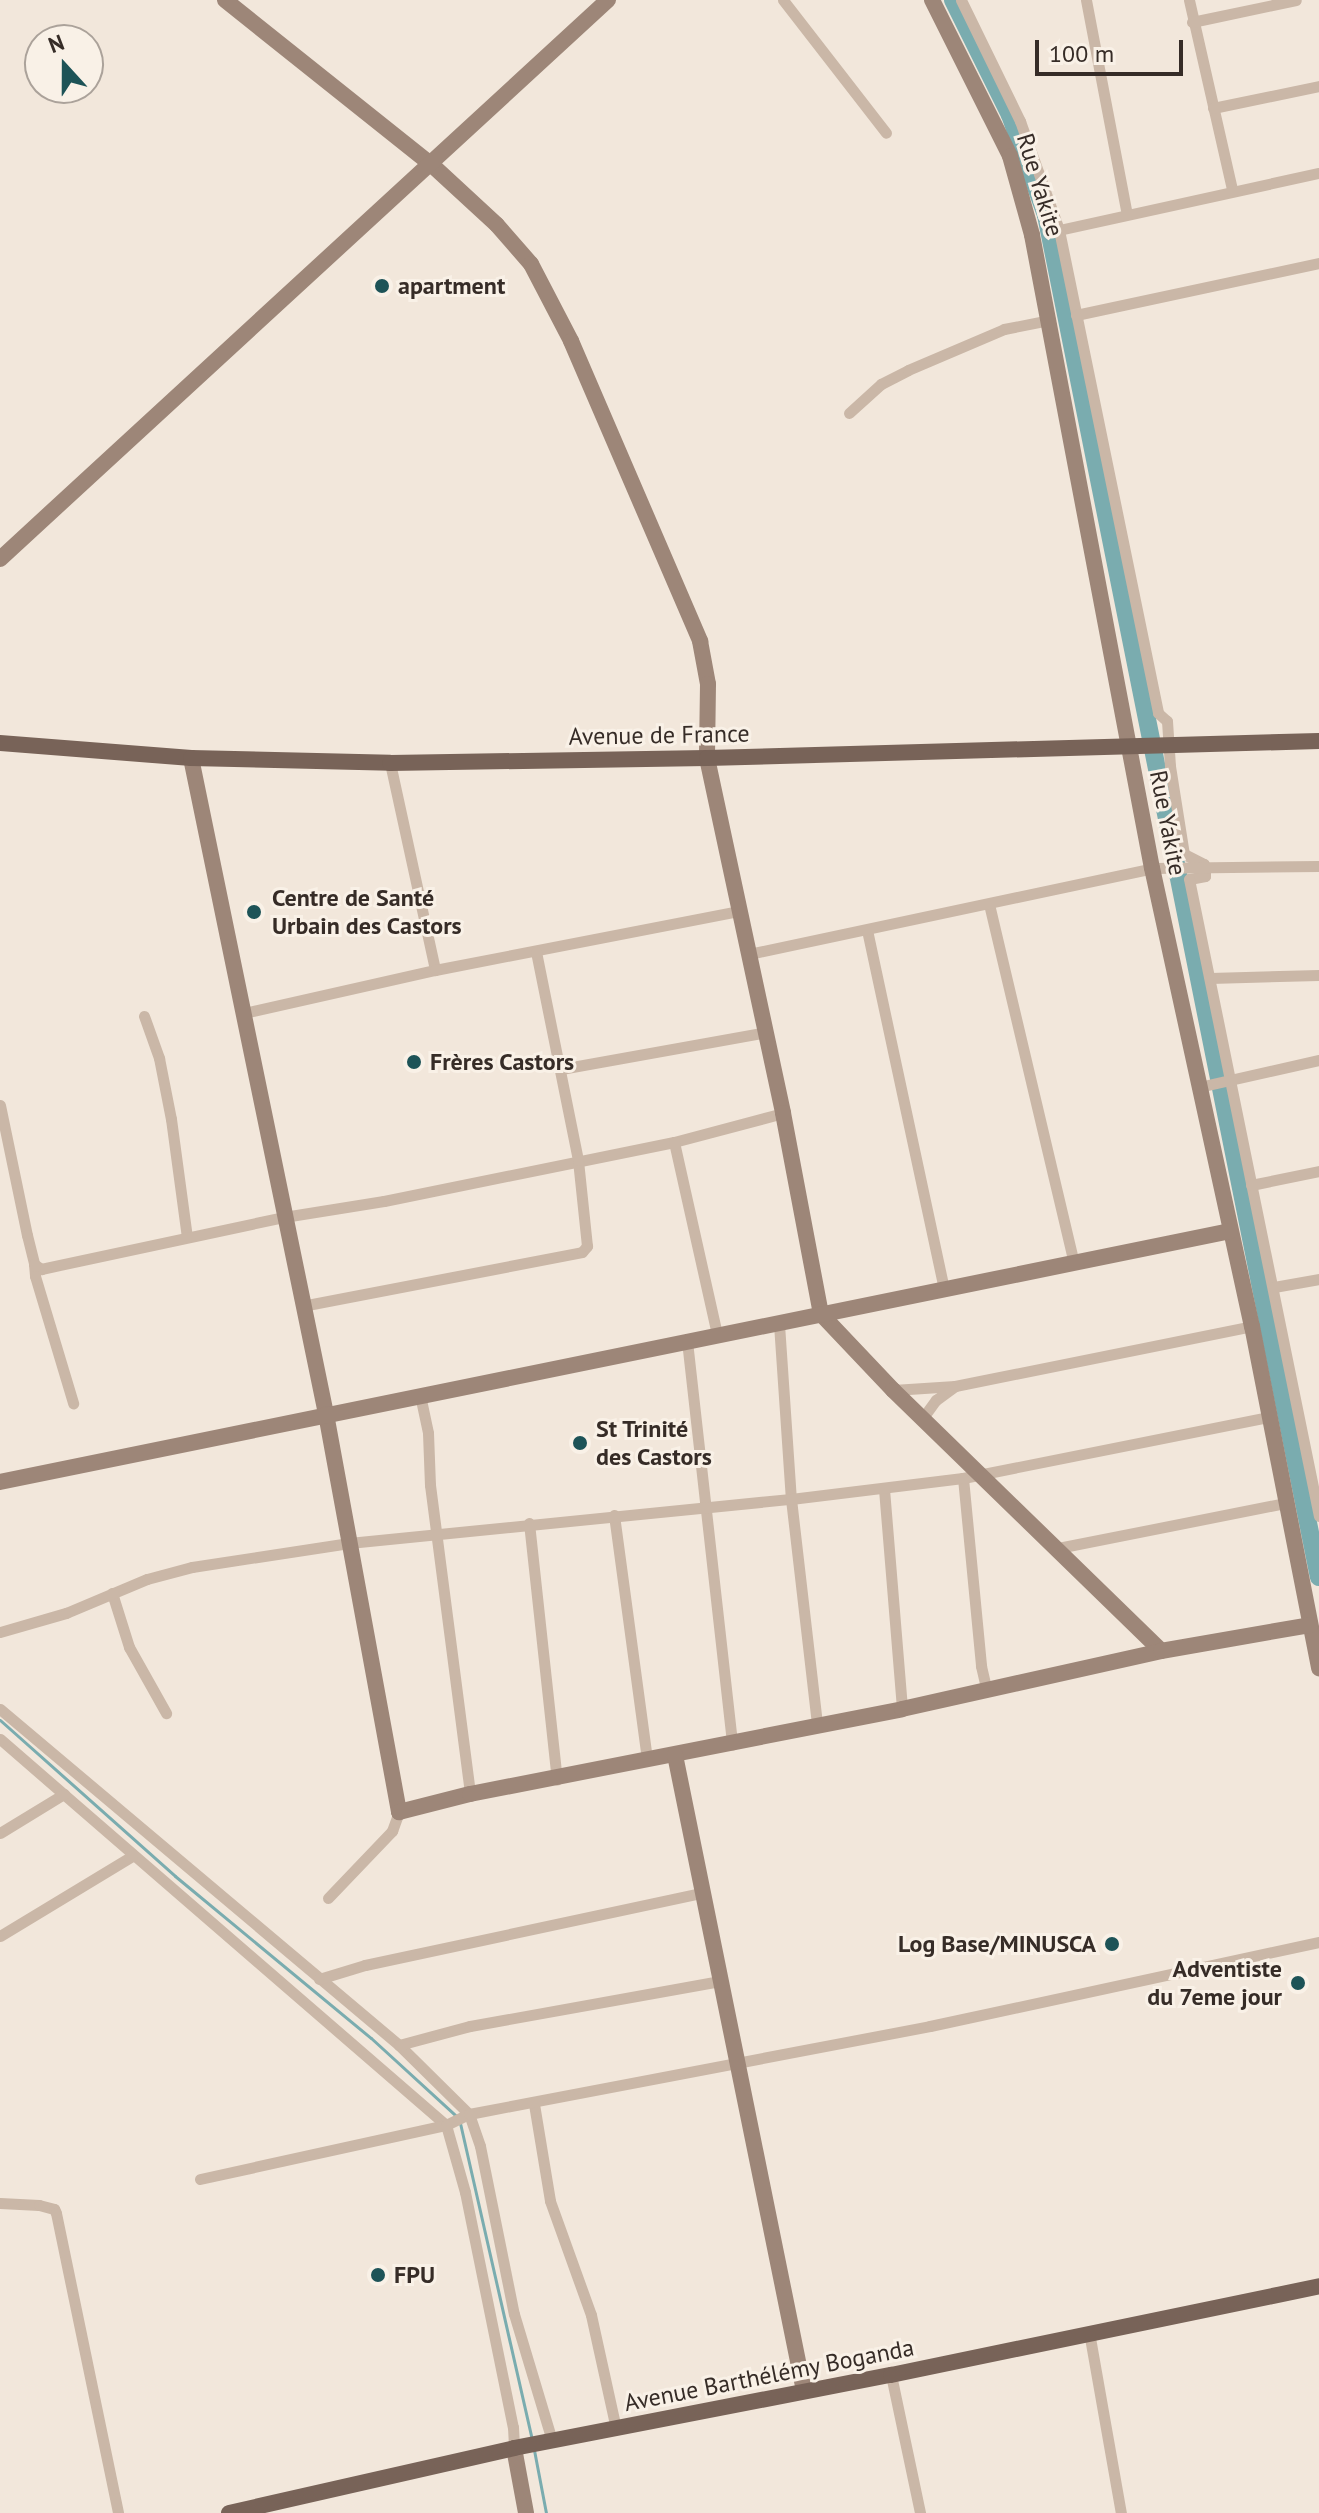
<!DOCTYPE html>
<html>
<head>
<meta charset="utf-8">
<style>
	body { margin:0 }
	#map { position:relative; width:1319px; height:2513px; overflow:hidden; background:#f2e7db; font-family:"PT Sans",sans-serif }
	div>[style] { position:absolute }
	.stream>* { height:3px; margin:-1.5px; padding:0 1.5px; transform-origin:1.5px; border-radius:1.5px; background:#7aacaf }
	.river>* { height:18px; margin:-9px; padding:0 9px; transform-origin:9px; border-radius:9px; background:#7aacaf }
	.street>* { height:11px; margin:-5.5px; padding:0 5.5px; transform-origin:5.5px; border-radius:5.5px; background:#cab7a7 }
	.secondary>* { height:16px; margin:-8px; padding:0 8px; transform-origin:8px; border-radius:8px; background:#9d8678 }
	.primary>* { height:16px; margin:-8px; padding:0 8px; transform-origin:8px; border-radius:8px; background:#786358 }
	.dots>* { width:22px; height:22px; translate:-50% -50%; box-sizing:border-box; border:4px solid #f9f1e7; border-radius:50% }
	span { translate:-50% -50%; white-space:nowrap; text-align:center; line-height:1.15; -webkit-text-stroke:6px #f9f1e7; paint-order:stroke }
	.street-label { font-size:24px; color:#362c27 }
	.poi-label { font-size:24px; color:#362c27; font-weight:700 }
	.left { translate:0 -50%; text-align:left }
	.right { translate:-100% -50%; text-align:right }
	.north { position:absolute; left:24px; top:24px; width:80px; height:80px; box-sizing:border-box; background:#f9f1e7; border:2px solid #aba29a; border-radius:50%; rotate:339deg; font-size:22px; font-weight:700; line-height:32px; text-align:center; color:#362c27 }
	.north::after { content:''; display:block; margin:auto; width:28px; height:36px; background:#1d5357; clip-path:polygon(50% 0,100% 100%,50% 72%,0 100%) }
	.scale { position:absolute; left:1035px; top:40px; width:148px; height:36px; box-sizing:border-box; border:4px solid #362c27; border-top:0; padding-left:10px; font-size:24px; line-height:28px; white-space:nowrap; color:#362c27; -webkit-text-stroke:6px #f9f1e7; paint-order:stroke }
</style>
</head>
<body>
<div id="map">
	<div class="stream">
		<i style="left:0;top:1720px;width:234px;rotate:41.7deg"></i>
		<i style="left:175px;top:1876px;width:254px;rotate:39.6deg"></i>
		<i style="left:371px;top:2038px;width:115px;rotate:42.5deg"></i>
		<i style="left:460px;top:2123px;width:324px;rotate:77.2deg"></i>
		<i style="left:534px;top:2450px;width:64px;rotate:79.2deg"></i>
	</div>
	<div class="river">
		<i style="left:953px;top:0;width:128px;rotate:63.6deg"></i>
		<i style="left:1010px;top:115px;width:106px;rotate:70.2deg"></i>
		<i style="left:1046px;top:215px;width:1389px;rotate:78.67deg"></i>
	</div>
	<div class="street">
		<i style="left:783px;top:0;width:168px;rotate:52.2deg"></i>
		<i style="left:961px;top:0;width:135px;rotate:64deg"></i>
		<i style="left:1020px;top:121px;width:116px;rotate:70.3deg"></i>
		<i style="left:1059px;top:230px;width:493px;rotate:78.4deg"></i>
		<i style="left:1158px;top:713px;width:12px;rotate:42deg"></i>
		<i style="left:1167px;top:721px;width:45px;rotate:86.2deg"></i>
		<i style="left:1170px;top:766px;width:89px;rotate:81deg"></i>
		<i style="left:1184px;top:854px;width:22px;rotate:27deg"></i>
		<i style="left:1204px;top:864px;width:4px;rotate:76deg"></i>
		<i style="left:1205px;top:868px;width:8px;rotate:90deg"></i>
		<i style="left:1205px;top:876px;width:16px;rotate:169deg"></i>
		<i style="left:1189px;top:879px;width:650px;rotate:78.47deg"></i>
		<i style="left:1086px;top:0;width:218px;rotate:79.2deg"></i>
		<i style="left:1189px;top:0;width:195px;rotate:77.2deg"></i>
		<i style="left:1192px;top:22px;width:106px;rotate:-11.9deg"></i>
		<i style="left:1213px;top:108px;width:108px;rotate:-11.7deg"></i>
		<i style="left:1059px;top:230px;width:266px;rotate:-12.4deg"></i>
		<i style="left:1076px;top:315px;width:249px;rotate:-12.1deg"></i>
		<i style="left:849px;top:413px;width:43px;rotate:-42.2deg"></i>
		<i style="left:881px;top:384px;width:30px;rotate:-27deg"></i>
		<i style="left:908px;top:370px;width:104px;rotate:-23.1deg"></i>
		<i style="left:1004px;top:329px;width:47px;rotate:-11.1deg"></i>
		<i style="left:390px;top:763px;width:212px;rotate:77.7deg"></i>
		<i style="left:989px;top:904px;width:370px;rotate:76.7deg"></i>
		<i style="left:867px;top:930px;width:367px;rotate:77.9deg"></i>
		<i style="left:749px;top:954px;width:412px;rotate:-12deg"></i>
		<i style="left:1152px;top:868px;width:167px;rotate:-0.7deg"></i>
		<i style="left:1210px;top:978px;width:109px;rotate:-1.6deg"></i>
		<i style="left:244px;top:1013px;width:196px;rotate:-12.7deg"></i>
		<i style="left:435px;top:970px;width:310px;rotate:-11deg"></i>
		<i style="left:144px;top:1016px;width:45px;rotate:70.3deg"></i>
		<i style="left:159px;top:1058px;width:62px;rotate:78.9deg"></i>
		<i style="left:171px;top:1119px;width:119px;rotate:82.3deg"></i>
		<i style="left:561px;top:1069px;width:208px;rotate:-10.2deg"></i>
		<i style="left:1199px;top:1087px;width:123px;rotate:-12.7deg"></i>
		<i style="left:0;top:1105px;width:133px;rotate:78.3deg"></i>
		<i style="left:27px;top:1235px;width:30px;rotate:76deg"></i>
		<i style="left:34px;top:1264px;width:9px;rotate:36deg"></i>
		<i style="left:41px;top:1269px;width:249px;rotate:-12.1deg"></i>
		<i style="left:284px;top:1217px;width:101px;rotate:-9.1deg"></i>
		<i style="left:384px;top:1201px;width:296px;rotate:-11.5deg"></i>
		<i style="left:674px;top:1142px;width:113px;rotate:-14.9deg"></i>
		<i style="left:674px;top:1142px;width:197px;rotate:77.4deg"></i>
		<i style="left:1251px;top:1185px;width:69px;rotate:-11.6deg"></i>
		<i style="left:34px;top:1264px;width:12px;rotate:85deg"></i>
		<i style="left:35px;top:1276px;width:133px;rotate:73.3deg"></i>
		<i style="left:1274px;top:1287px;width:46px;rotate:-10.1deg"></i>
		<i style="left:302px;top:1306px;width:285px;rotate:-10.9deg"></i>
		<i style="left:582px;top:1252px;width:8px;rotate:-50deg"></i>
		<i style="left:587px;top:1246px;width:86px;rotate:-96deg"></i>
		<i style="left:578px;top:1160px;width:212px;rotate:-101.4deg"></i>
		<i style="left:779px;top:1324px;width:175px;rotate:86.1deg"></i>
		<i style="left:791px;top:1499px;width:226px;rotate:83.4deg"></i>
		<i style="left:687px;top:1341px;width:406px;rotate:83.6deg"></i>
		<i style="left:893px;top:1390px;width:62px;rotate:-3.7deg"></i>
		<i style="left:955px;top:1386px;width:303px;rotate:-11.4deg"></i>
		<i style="left:420px;top:1395px;width:39px;rotate:78deg"></i>
		<i style="left:428px;top:1433px;width:52px;rotate:87.8deg"></i>
		<i style="left:430px;top:1485px;width:312px;rotate:82.6deg"></i>
		<i style="left:922px;top:1419px;width:24px;rotate:-54deg"></i>
		<i style="left:936px;top:1400px;width:24px;rotate:-36deg"></i>
		<i style="left:963px;top:1478px;width:189px;rotate:84.5deg"></i>
		<i style="left:981px;top:1666px;width:26px;rotate:77deg"></i>
		<i style="left:884px;top:1489px;width:221px;rotate:85.3deg"></i>
		<i style="left:614px;top:1515px;width:247px;rotate:82.3deg"></i>
		<i style="left:529px;top:1523px;width:258px;rotate:83.8deg"></i>
		<i style="left:1058px;top:1548px;width:231px;rotate:-11.2deg"></i>
		<i style="left:112px;top:1593px;width:57px;rotate:72.5deg"></i>
		<i style="left:129px;top:1647px;width:76px;rotate:60.7deg"></i>
		<i style="left:0;top:1632px;width:69px;rotate:-16.1deg"></i>
		<i style="left:66px;top:1613px;width:88px;rotate:-22.8deg"></i>
		<i style="left:147px;top:1579px;width:47px;rotate:-14.9deg"></i>
		<i style="left:192px;top:1567px;width:159px;rotate:-8.7deg"></i>
		<i style="left:349px;top:1543px;width:444px;rotate:-5.7deg"></i>
		<i style="left:791px;top:1499px;width:173px;rotate:-7deg"></i>
		<i style="left:963px;top:1478px;width:312px;rotate:-11.3deg"></i>
		<i style="left:0;top:1709px;width:522px;rotate:40.1deg"></i>
		<i style="left:399px;top:2045px;width:98px;rotate:44.6deg"></i>
		<i style="left:469px;top:2114px;width:34px;rotate:71deg"></i>
		<i style="left:480px;top:2146px;width:171px;rotate:78.6deg"></i>
		<i style="left:514px;top:2314px;width:133px;rotate:73.3deg"></i>
		<i style="left:0;top:1739px;width:590px;rotate:40.88deg"></i>
		<i style="left:446px;top:2125px;width:70px;rotate:74.2deg"></i>
		<i style="left:465px;top:2192px;width:240px;rotate:78.5deg"></i>
		<i style="left:513px;top:2427px;width:21px;rotate:87deg"></i>
		<i style="left:0;top:1833px;width:75px;rotate:-31.4deg"></i>
		<i style="left:328px;top:1898px;width:93px;rotate:-46.3deg"></i>
		<i style="left:392px;top:1831px;width:20px;rotate:-70deg"></i>
		<i style="left:0;top:1936px;width:154px;rotate:-31.2deg"></i>
		<i style="left:319px;top:1979px;width:48px;rotate:-16.9deg"></i>
		<i style="left:365px;top:1965px;width:344px;rotate:-12.1deg"></i>
		<i style="left:399px;top:2045px;width:73px;rotate:-15deg"></i>
		<i style="left:470px;top:2026px;width:254px;rotate:-10.2deg"></i>
		<i style="left:534px;top:2104px;width:98px;rotate:80.6deg"></i>
		<i style="left:550px;top:2201px;width:121px;rotate:70.2deg"></i>
		<i style="left:591px;top:2315px;width:117px;rotate:77.6deg"></i>
		<i style="left:200px;top:2179px;width:252px;rotate:-12.4deg"></i>
		<i style="left:446px;top:2125px;width:25px;rotate:-26deg"></i>
		<i style="left:469px;top:2114px;width:469px;rotate:-10.8deg"></i>
		<i style="left:930px;top:2026px;width:398px;rotate:-12.2deg"></i>
		<i style="left:0;top:2203px;width:39px;rotate:3deg"></i>
		<i style="left:39px;top:2205px;width:16px;rotate:15deg"></i>
		<i style="left:54px;top:2209px;width:4px;rotate:63deg"></i>
		<i style="left:56px;top:2213px;width:306px;rotate:78.3deg"></i>
		<i style="left:1089px;top:2332px;width:184px;rotate:80deg"></i>
		<i style="left:891px;top:2375px;width:141px;rotate:78.1deg"></i>
	</div>
	<div class="secondary">
		<i style="left:225px;top:0;width:265px;rotate:38.6deg"></i>
		<i style="left:432px;top:165px;width:88px;rotate:42.7deg"></i>
		<i style="left:497px;top:225px;width:52px;rotate:48.9deg"></i>
		<i style="left:531px;top:264px;width:87px;rotate:62.5deg"></i>
		<i style="left:571px;top:341px;width:327px;rotate:66.7deg"></i>
		<i style="left:700px;top:641px;width:44px;rotate:79.5deg"></i>
		<i style="left:708px;top:684px;width:74px;rotate:90.8deg"></i>
		<i style="left:707px;top:758px;width:363px;rotate:77.9deg"></i>
		<i style="left:783px;top:1113px;width:205px;rotate:79.3deg"></i>
		<i style="left:821px;top:1314px;width:105px;rotate:46.5deg"></i>
		<i style="left:893px;top:1390px;width:374px;rotate:44.2deg"></i>
		<i style="left:932px;top:0;width:174px;rotate:63.4deg"></i>
		<i style="left:1010px;top:156px;width:82px;rotate:74.4deg"></i>
		<i style="left:1032px;top:235px;width:644px;rotate:79.27deg"></i>
		<i style="left:1152px;top:868px;width:469px;rotate:77.7deg"></i>
		<i style="left:1252px;top:1326px;width:349px;rotate:78.9deg"></i>
		<i style="left:0;top:559px;width:826px;rotate:-42.6deg"></i>
		<i style="left:191px;top:758px;width:670px;rotate:78.37deg"></i>
		<i style="left:326px;top:1414px;width:405px;rotate:79.6deg"></i>
		<i style="left:399px;top:1812px;width:73px;rotate:-14.2deg"></i>
		<i style="left:470px;top:1794px;width:440px;rotate:-11.1deg"></i>
		<i style="left:902px;top:1709px;width:265px;rotate:-12.6deg"></i>
		<i style="left:1161px;top:1651px;width:151px;rotate:-9.9deg"></i>
		<i style="left:0;top:1482px;width:1255px;rotate:-11.53deg"></i>
		<i style="left:675px;top:1755px;width:649px;rotate:78.53deg"></i>
		<i style="left:514px;top:2448px;width:66px;rotate:79.5deg"></i>
	</div>
	<div class="primary">
		<i style="left:0;top:743px;width:192px;rotate:4.5deg"></i>
		<i style="left:191px;top:758px;width:199px;rotate:1.4deg"></i>
		<i style="left:390px;top:763px;width:317px;rotate:-0.9deg"></i>
		<i style="left:707px;top:758px;width:612px;rotate:-1.59deg"></i>
		<i style="left:229px;top:2513px;width:292px;rotate:-12.8deg"></i>
		<i style="left:514px;top:2448px;width:384px;rotate:-11deg"></i>
		<i style="left:891px;top:2375px;width:437px;rotate:-11.7deg"></i>
	</div>
	<div class="dots">
		<i style="left:382px;top:286px;background:#1d5357"></i>
		<i style="left:254px;top:912px;background:#1d5357"></i>
		<i style="left:414px;top:1062px;background:#1d5357"></i>
		<i style="left:580px;top:1443px;background:#1d5357"></i>
		<i style="left:1112px;top:1944px;background:#1d5357"></i>
		<i style="left:1298px;top:1983px;background:#1d5357"></i>
		<i style="left:378px;top:2275px;background:#1d5357"></i>
	</div>
	<div class="street-label">
		<span style="left:1040px;top:185px;rotate:73deg">Rue Yakite</span>
		<span style="left:659px;top:735px;rotate:-1deg">Avenue de France</span>
		<span style="left:1168px;top:823px;rotate:79deg">Rue Yakite</span>
		<span style="left:769px;top:2375px;rotate:-11deg">Avenue Barthélémy Boganda</span>
	</div>
	<div class="poi-label">
		<span class="left" style="left:398px;top:286px">apartment</span>
		<span class="left" style="left:272px;top:912px">Centre de Santé<br>Urbain des Castors</span>
		<span class="left" style="left:430px;top:1062px">Frères Castors</span>
		<span class="left" style="left:596px;top:1443px">St Trinité<br>des Castors</span>
		<span class="right" style="left:1096px;top:1944px">Log Base/MINUSCA</span>
		<span class="right" style="left:1282px;top:1983px">Adventiste<br>du 7eme jour</span>
		<span class="left" style="left:394px;top:2275px">FPU</span>
	</div>
	<div class="north">N</div>
	<div class="scale">100 m</div>
</div>
</body>
</html>
